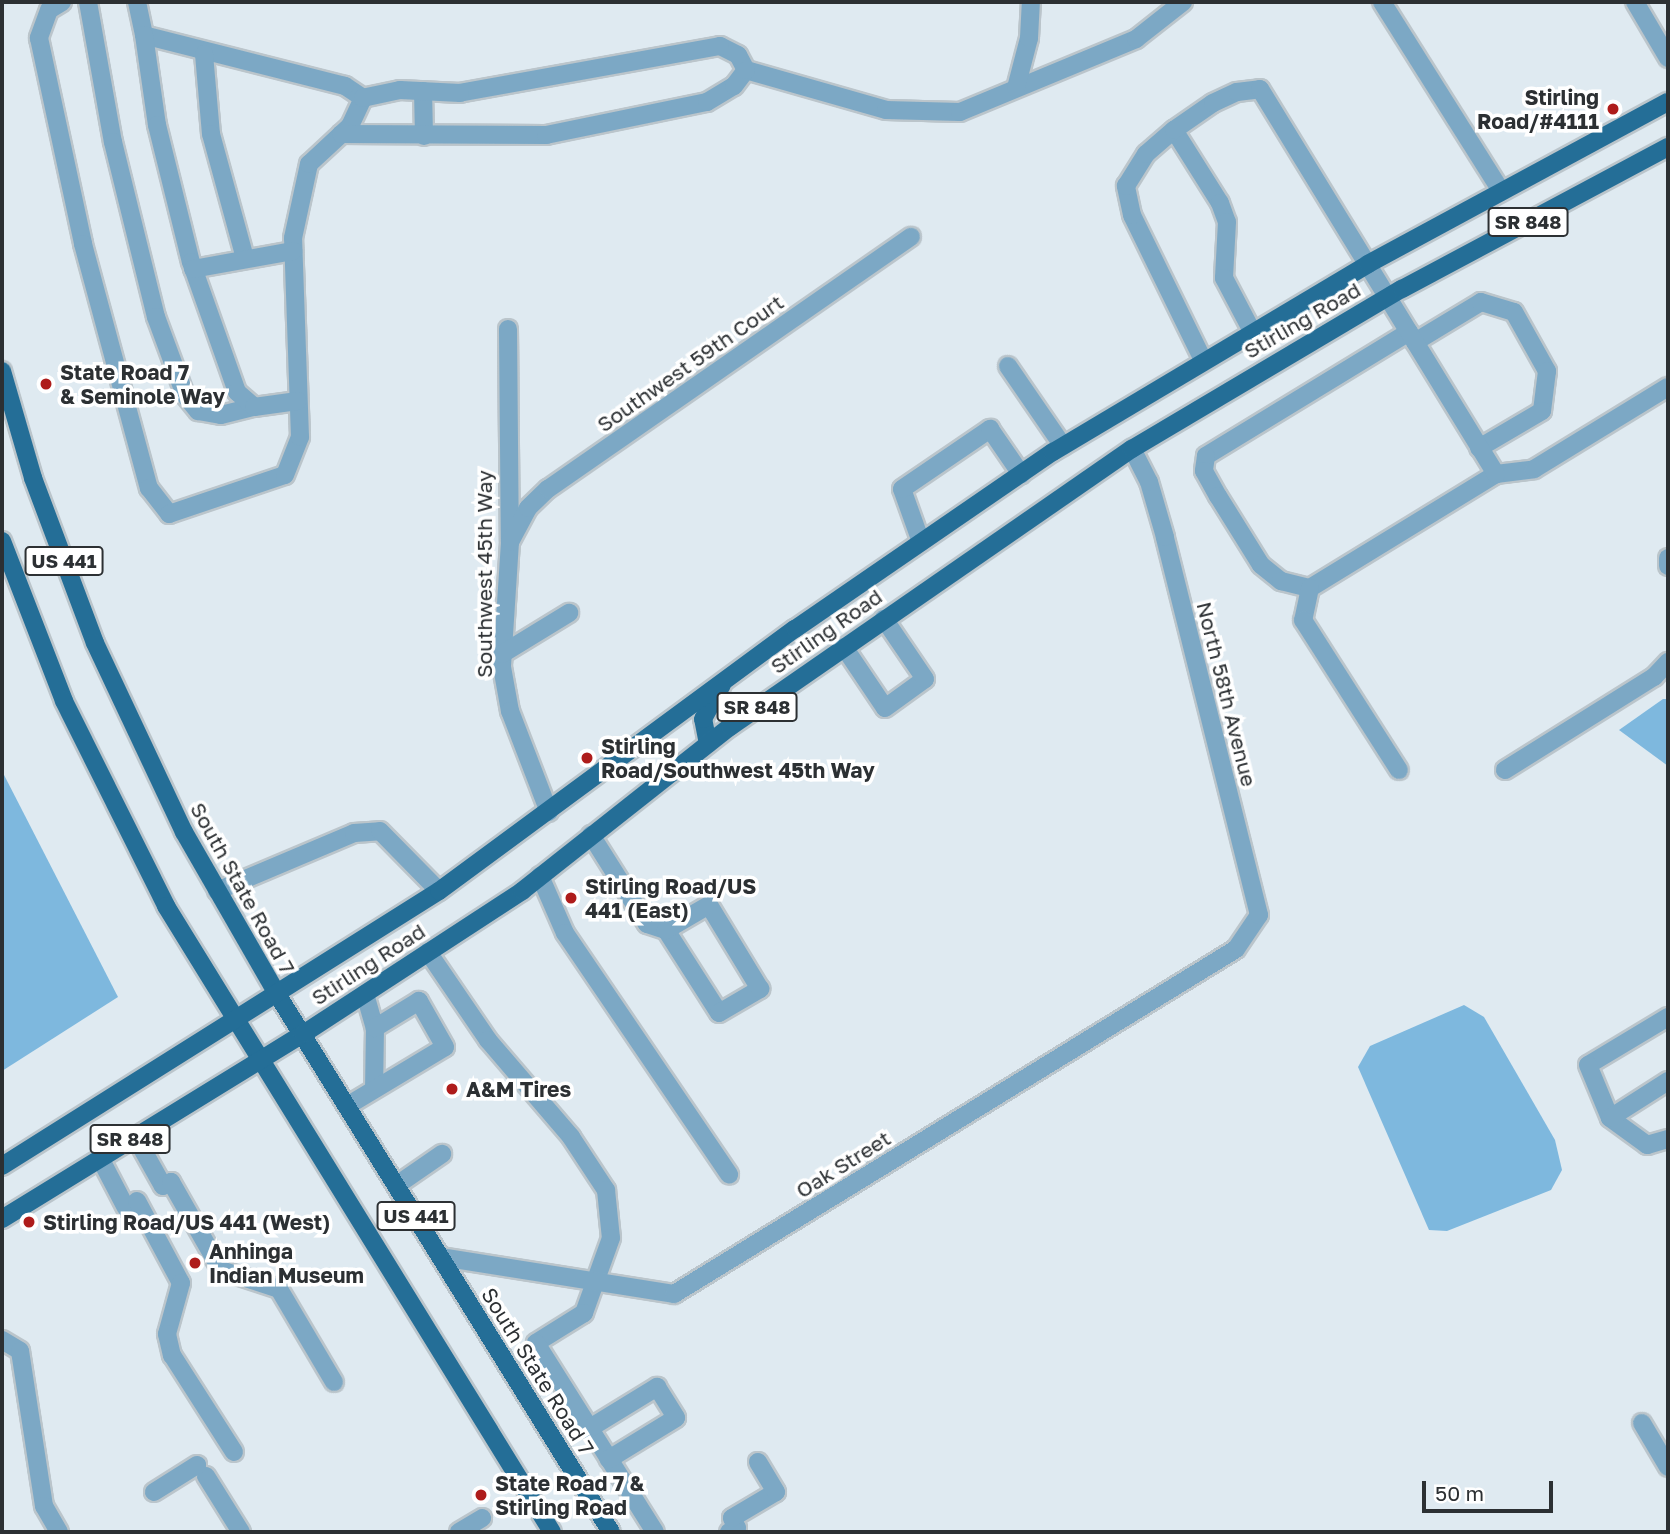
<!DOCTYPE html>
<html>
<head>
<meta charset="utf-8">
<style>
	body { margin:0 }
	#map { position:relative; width:1670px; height:1534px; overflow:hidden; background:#dfeaf1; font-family:"Golos Text",sans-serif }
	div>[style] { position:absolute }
	.water>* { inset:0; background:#7eb8de }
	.roads { filter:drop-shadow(2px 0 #bbc5cb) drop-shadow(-2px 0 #bbc5cb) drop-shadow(0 2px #bbc5cb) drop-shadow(0 -2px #bbc5cb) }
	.minor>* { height:18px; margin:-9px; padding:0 9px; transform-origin:9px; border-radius:9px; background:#7ca8c5 }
	.major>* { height:18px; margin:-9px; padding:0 9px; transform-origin:9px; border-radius:9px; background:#246e97 }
	.dots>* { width:19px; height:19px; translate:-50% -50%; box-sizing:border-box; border:4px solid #fff; border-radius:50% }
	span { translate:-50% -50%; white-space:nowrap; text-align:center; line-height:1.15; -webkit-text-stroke:7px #fff; paint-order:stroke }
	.shield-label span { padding:2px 5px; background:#fff; border:2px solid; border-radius:5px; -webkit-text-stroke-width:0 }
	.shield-label { font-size:19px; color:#2c3033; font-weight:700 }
	.poi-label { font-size:21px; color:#2c3033; font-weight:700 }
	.right { translate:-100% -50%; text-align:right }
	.left { translate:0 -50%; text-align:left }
	.street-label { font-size:21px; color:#2c3033 }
	.frame { position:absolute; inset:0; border:4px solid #2c3033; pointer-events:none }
	.scale { position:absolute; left:1422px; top:1481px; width:131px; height:32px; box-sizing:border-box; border:4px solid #2c3033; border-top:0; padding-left:9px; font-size:21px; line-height:24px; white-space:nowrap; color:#2c3033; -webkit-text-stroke:5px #fff; paint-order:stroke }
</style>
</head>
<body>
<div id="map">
	<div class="water">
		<i style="clip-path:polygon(1663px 699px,1668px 699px,1668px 766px,1619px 730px)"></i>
		<i style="clip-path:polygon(2px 771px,118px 997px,2px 1071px)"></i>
		<i style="clip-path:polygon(1464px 1005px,1484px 1017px,1555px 1140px,1562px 1170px,1551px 1190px,1447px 1231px,1429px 1230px,1358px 1067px,1370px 1046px)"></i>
	</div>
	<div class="roads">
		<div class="minor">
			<i style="left:62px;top:2px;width:15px;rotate:148deg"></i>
			<i style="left:49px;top:10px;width:30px;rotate:110deg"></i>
			<i style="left:39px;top:38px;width:211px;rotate:77.9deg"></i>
			<i style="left:83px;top:244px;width:253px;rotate:74.9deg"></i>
			<i style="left:149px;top:488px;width:33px;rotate:52deg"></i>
			<i style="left:169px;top:514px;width:122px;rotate:-18.6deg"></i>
			<i style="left:285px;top:475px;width:41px;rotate:-68.5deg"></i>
			<i style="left:300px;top:437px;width:199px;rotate:-92deg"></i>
			<i style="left:293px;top:238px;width:76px;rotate:-77.8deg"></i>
			<i style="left:309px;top:164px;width:56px;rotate:-42.8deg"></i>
			<i style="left:350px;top:126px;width:31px;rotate:-65deg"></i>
			<i style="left:363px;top:98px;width:22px;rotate:-146deg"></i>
			<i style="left:345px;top:86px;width:207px;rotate:-165.8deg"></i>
			<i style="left:144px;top:35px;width:34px;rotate:-102deg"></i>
			<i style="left:88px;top:2px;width:142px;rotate:79.9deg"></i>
			<i style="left:113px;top:142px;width:180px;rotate:76.2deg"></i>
			<i style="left:156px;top:317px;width:83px;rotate:69.6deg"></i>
			<i style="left:185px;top:395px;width:21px;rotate:51deg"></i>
			<i style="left:198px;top:411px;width:23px;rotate:10deg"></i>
			<i style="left:221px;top:415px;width:34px;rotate:-14deg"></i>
			<i style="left:1382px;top:2px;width:223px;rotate:57.8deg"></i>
			<i style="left:1635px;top:2px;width:65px;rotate:59.5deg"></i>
			<i style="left:144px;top:35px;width:91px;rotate:81.8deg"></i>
			<i style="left:157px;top:125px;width:141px;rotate:76.1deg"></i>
			<i style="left:191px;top:262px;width:138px;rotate:70.5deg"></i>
			<i style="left:237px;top:392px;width:23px;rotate:41deg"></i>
			<i style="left:254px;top:407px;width:44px;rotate:-7.8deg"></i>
			<i style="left:204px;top:54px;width:80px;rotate:85deg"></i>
			<i style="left:211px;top:134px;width:129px;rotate:74.7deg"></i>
			<i style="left:746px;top:70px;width:146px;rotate:15.9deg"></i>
			<i style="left:886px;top:110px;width:74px;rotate:1.5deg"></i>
			<i style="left:960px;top:112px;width:191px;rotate:-22.5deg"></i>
			<i style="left:1136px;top:39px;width:60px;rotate:-38.2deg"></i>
			<i style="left:1016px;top:88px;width:52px;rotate:-75.4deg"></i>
			<i style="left:1029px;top:38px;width:36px;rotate:-87deg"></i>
			<i style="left:423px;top:91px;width:45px;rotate:88.7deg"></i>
			<i style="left:1174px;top:130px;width:86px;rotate:57.8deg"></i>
			<i style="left:1220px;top:203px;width:20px;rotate:70deg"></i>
			<i style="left:1227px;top:222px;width:56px;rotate:93.1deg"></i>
			<i style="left:1224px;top:278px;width:60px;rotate:62.2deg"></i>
			<i style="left:341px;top:134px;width:205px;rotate:0.3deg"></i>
			<i style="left:546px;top:135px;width:164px;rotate:-11.6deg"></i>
			<i style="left:707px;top:102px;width:31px;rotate:-31deg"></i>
			<i style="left:734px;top:86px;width:20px;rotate:-53deg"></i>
			<i style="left:746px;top:70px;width:17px;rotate:-118deg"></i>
			<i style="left:738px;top:55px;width:20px;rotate:-153deg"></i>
			<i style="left:720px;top:46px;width:264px;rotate:169.8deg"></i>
			<i style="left:460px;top:93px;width:60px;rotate:-177.1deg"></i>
			<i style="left:400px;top:90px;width:38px;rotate:168deg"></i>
			<i style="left:193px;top:269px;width:102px;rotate:-10.2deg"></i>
			<i style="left:508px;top:329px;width:213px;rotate:89.5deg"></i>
			<i style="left:510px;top:542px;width:125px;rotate:93.7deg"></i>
			<i style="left:502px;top:667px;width:45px;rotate:79.7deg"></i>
			<i style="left:510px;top:711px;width:108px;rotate:68.9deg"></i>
			<i style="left:1409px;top:332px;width:238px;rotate:148.6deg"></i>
			<i style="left:1206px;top:456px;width:15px;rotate:98deg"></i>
			<i style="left:1204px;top:471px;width:29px;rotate:61deg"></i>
			<i style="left:1218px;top:496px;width:81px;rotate:58.1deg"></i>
			<i style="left:1261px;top:565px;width:26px;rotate:39deg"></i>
			<i style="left:1281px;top:581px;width:30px;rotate:14deg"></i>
			<i style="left:1310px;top:588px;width:218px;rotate:-31.5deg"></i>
			<i style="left:1496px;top:474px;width:38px;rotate:-7deg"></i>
			<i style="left:1534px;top:469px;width:157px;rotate:-31.5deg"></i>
			<i style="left:1415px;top:342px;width:77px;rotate:-31.2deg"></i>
			<i style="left:1481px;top:302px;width:34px;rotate:17deg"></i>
			<i style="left:1514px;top:312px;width:68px;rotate:60.8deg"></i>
			<i style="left:1547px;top:371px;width:40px;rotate:97.1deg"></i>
			<i style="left:1542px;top:411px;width:73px;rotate:149.6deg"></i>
			<i style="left:1203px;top:360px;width:161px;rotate:-116.1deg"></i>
			<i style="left:1132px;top:215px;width:30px;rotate:-102deg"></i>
			<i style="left:1126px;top:186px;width:38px;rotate:-58deg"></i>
			<i style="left:1146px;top:154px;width:37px;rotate:-41deg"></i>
			<i style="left:1174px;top:130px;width:47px;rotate:-34.7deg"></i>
			<i style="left:1213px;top:103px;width:26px;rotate:-25deg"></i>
			<i style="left:1237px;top:92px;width:23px;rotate:-7deg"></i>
			<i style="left:1260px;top:89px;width:452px;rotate:58.5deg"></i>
			<i style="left:1008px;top:366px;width:97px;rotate:55.5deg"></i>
			<i style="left:510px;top:542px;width:38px;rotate:-62deg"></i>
			<i style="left:528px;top:508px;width:28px;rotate:-44deg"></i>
			<i style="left:548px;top:489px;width:442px;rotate:-34.8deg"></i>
			<i style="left:921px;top:542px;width:56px;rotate:-109.7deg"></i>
			<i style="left:902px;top:489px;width:107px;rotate:-34.3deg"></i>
			<i style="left:990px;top:429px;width:55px;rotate:55.4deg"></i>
			<i style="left:1668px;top:558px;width:8px;rotate:90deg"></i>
			<i style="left:1310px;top:588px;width:33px;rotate:102deg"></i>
			<i style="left:1303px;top:620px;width:178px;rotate:57.4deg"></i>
			<i style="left:844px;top:647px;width:73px;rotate:56.1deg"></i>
			<i style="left:885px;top:708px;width:49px;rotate:-35.9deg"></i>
			<i style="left:925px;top:679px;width:73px;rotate:-124.3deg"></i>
			<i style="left:502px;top:654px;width:79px;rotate:-31.5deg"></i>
			<i style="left:1505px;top:770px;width:176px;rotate:-32deg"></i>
			<i style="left:1654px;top:677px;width:21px;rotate:-47deg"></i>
			<i style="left:591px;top:835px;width:105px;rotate:57.8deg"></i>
			<i style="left:647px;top:924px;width:20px;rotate:18deg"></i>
			<i style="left:666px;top:930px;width:98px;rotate:57.4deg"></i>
			<i style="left:719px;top:1013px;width:48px;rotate:-30.3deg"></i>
			<i style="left:760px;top:989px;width:98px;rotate:-121.3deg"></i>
			<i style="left:709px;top:905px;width:50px;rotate:149.8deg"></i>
			<i style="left:540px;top:876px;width:62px;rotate:66.3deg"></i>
			<i style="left:565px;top:933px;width:292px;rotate:55.8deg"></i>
			<i style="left:217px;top:891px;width:149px;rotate:-22.9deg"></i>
			<i style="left:354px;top:833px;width:26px;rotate:-4deg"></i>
			<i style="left:380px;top:831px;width:84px;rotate:45.5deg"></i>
			<i style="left:428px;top:952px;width:107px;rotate:55.7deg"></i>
			<i style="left:488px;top:1040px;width:128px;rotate:49.4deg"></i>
			<i style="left:571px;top:1137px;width:64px;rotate:56.6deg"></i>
			<i style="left:606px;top:1190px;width:48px;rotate:84.1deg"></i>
			<i style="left:611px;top:1238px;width:80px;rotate:109.8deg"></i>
			<i style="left:584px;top:1313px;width:57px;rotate:148deg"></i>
			<i style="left:536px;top:1343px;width:223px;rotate:57.8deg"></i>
			<i style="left:365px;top:994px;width:35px;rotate:74deg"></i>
			<i style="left:375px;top:1028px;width:61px;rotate:90.9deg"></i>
			<i style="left:1668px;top:1017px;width:93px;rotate:149deg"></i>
			<i style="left:1588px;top:1065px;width:57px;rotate:67.5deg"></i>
			<i style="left:1610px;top:1118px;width:46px;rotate:36.1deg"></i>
			<i style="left:1647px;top:1145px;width:22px;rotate:-16deg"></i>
			<i style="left:347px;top:1106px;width:114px;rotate:-31deg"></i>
			<i style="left:445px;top:1047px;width:53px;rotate:-119.5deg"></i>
			<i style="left:419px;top:1001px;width:52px;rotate:148.5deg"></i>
			<i style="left:1610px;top:1118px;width:69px;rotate:-32.5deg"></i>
			<i style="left:135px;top:1136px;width:57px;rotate:60.8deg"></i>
			<i style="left:163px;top:1186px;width:9px;rotate:-27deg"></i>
			<i style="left:171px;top:1182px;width:101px;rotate:60.4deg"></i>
			<i style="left:221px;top:1270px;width:61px;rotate:18.1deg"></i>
			<i style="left:279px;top:1289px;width:108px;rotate:59.4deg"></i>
			<i style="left:100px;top:1158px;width:56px;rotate:62.5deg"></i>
			<i style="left:397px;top:1185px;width:55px;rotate:-34.6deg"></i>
			<i style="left:137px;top:1201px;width:93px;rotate:61.8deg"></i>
			<i style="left:181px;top:1283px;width:53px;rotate:105.4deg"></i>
			<i style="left:167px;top:1334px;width:22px;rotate:77deg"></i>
			<i style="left:172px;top:1355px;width:115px;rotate:57.4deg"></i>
			<i style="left:441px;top:1257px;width:236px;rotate:9deg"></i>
			<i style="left:674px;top:1294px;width:659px;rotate:-31.54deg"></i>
			<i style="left:1236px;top:949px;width:41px;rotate:-55.9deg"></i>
			<i style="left:1259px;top:915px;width:390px;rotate:-104deg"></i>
			<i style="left:1165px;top:537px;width:57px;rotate:-106.2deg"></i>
			<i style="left:1149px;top:482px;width:37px;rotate:-117deg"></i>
			<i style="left:2px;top:1340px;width:21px;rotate:31deg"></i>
			<i style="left:20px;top:1351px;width:157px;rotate:81.2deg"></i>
			<i style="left:44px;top:1506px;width:30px;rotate:60deg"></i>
			<i style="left:1642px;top:1423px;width:51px;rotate:59.4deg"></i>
			<i style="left:590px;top:1428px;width:79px;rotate:-31.5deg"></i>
			<i style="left:657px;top:1387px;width:36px;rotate:58deg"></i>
			<i style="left:676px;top:1418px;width:79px;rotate:148.5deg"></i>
			<i style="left:206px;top:1476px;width:66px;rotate:58deg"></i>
			<i style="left:154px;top:1492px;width:51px;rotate:-32.1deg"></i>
			<i style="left:459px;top:1532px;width:27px;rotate:-31deg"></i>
			<i style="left:729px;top:1532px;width:9px;rotate:-27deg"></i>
			<i style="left:737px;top:1528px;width:11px;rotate:-117deg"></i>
			<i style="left:732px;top:1518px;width:51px;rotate:-30.6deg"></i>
			<i style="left:776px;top:1492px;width:35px;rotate:-121deg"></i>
		</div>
		<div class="major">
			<i style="left:2px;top:371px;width:111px;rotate:73.8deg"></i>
			<i style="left:33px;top:478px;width:176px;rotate:69.4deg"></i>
			<i style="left:95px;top:643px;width:209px;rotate:64.8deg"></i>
			<i style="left:184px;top:832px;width:187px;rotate:60.1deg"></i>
			<i style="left:277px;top:994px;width:633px;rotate:58.17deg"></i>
			<i style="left:2px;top:541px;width:172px;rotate:68.8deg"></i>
			<i style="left:64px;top:701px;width:229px;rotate:63.5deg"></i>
			<i style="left:166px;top:906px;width:735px;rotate:58.34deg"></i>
			<i style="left:708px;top:744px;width:25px;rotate:-101deg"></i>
			<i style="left:703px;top:719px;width:39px;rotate:-61deg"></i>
			<i style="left:2px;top:1166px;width:516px;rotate:-32.18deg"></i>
			<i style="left:439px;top:891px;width:442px;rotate:-36.4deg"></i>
			<i style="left:795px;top:629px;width:313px;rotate:-34.5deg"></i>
			<i style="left:1053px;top:452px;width:367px;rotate:-30.8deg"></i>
			<i style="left:1368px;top:264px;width:341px;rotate:-28.4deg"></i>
			<i style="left:2px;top:1219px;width:353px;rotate:-31.6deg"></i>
			<i style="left:303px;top:1034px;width:262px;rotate:-33.1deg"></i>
			<i style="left:522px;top:891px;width:265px;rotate:-38.3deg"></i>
			<i style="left:730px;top:727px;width:489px;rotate:-34.7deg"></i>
			<i style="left:1132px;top:449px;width:314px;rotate:-30.7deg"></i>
			<i style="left:1402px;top:289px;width:302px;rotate:-28.1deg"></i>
		</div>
	</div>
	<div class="dots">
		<i style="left:1613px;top:109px;background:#ae1c1b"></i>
		<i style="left:46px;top:384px;background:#ae1c1b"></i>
		<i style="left:587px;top:758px;background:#ae1c1b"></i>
		<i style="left:571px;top:898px;background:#ae1c1b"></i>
		<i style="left:452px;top:1089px;background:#ae1c1b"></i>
		<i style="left:29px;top:1222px;background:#ae1c1b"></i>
		<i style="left:195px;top:1263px;background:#ae1c1b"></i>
		<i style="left:481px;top:1495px;background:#ae1c1b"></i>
	</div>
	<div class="shield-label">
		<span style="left:1528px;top:222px">SR 848</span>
		<span style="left:64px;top:561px">US 441</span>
		<span style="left:757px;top:707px">SR 848</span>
		<span style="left:130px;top:1139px">SR 848</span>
		<span style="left:416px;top:1216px">US 441</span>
	</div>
	<div class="poi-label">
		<span class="right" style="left:1599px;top:109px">Stirling<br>Road/#4111</span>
		<span class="left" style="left:60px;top:384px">State Road 7<br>&amp; Seminole Way</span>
		<span class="left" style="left:601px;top:758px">Stirling<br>Road/Southwest 45th Way</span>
		<span class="left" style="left:585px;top:898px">Stirling Road/US<br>441 (East)</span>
		<span class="left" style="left:466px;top:1089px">A&amp;M Tires</span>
		<span class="left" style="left:43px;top:1222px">Stirling Road/US 441 (West)</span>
		<span class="left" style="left:209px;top:1263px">Anhinga<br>Indian Museum</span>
		<span class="left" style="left:495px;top:1495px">State Road 7 &amp;<br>Stirling Road</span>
	</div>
	<div class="street-label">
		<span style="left:1302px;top:320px;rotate:-30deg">Stirling Road</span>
		<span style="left:690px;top:363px;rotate:-35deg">Southwest 59th Court</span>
		<span style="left:484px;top:574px;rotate:-90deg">Southwest 45th Way</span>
		<span style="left:826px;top:631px;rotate:-35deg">Stirling Road</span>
		<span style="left:1227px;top:694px;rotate:76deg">North 58th Avenue</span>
		<span style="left:243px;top:888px;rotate:61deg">South State Road 7</span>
		<span style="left:368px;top:964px;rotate:-33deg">Stirling Road</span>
		<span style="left:843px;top:1164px;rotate:-32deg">Oak Street</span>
		<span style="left:538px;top:1371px;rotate:58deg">South State Road 7</span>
	</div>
	<div class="frame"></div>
	<div class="scale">50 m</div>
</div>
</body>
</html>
